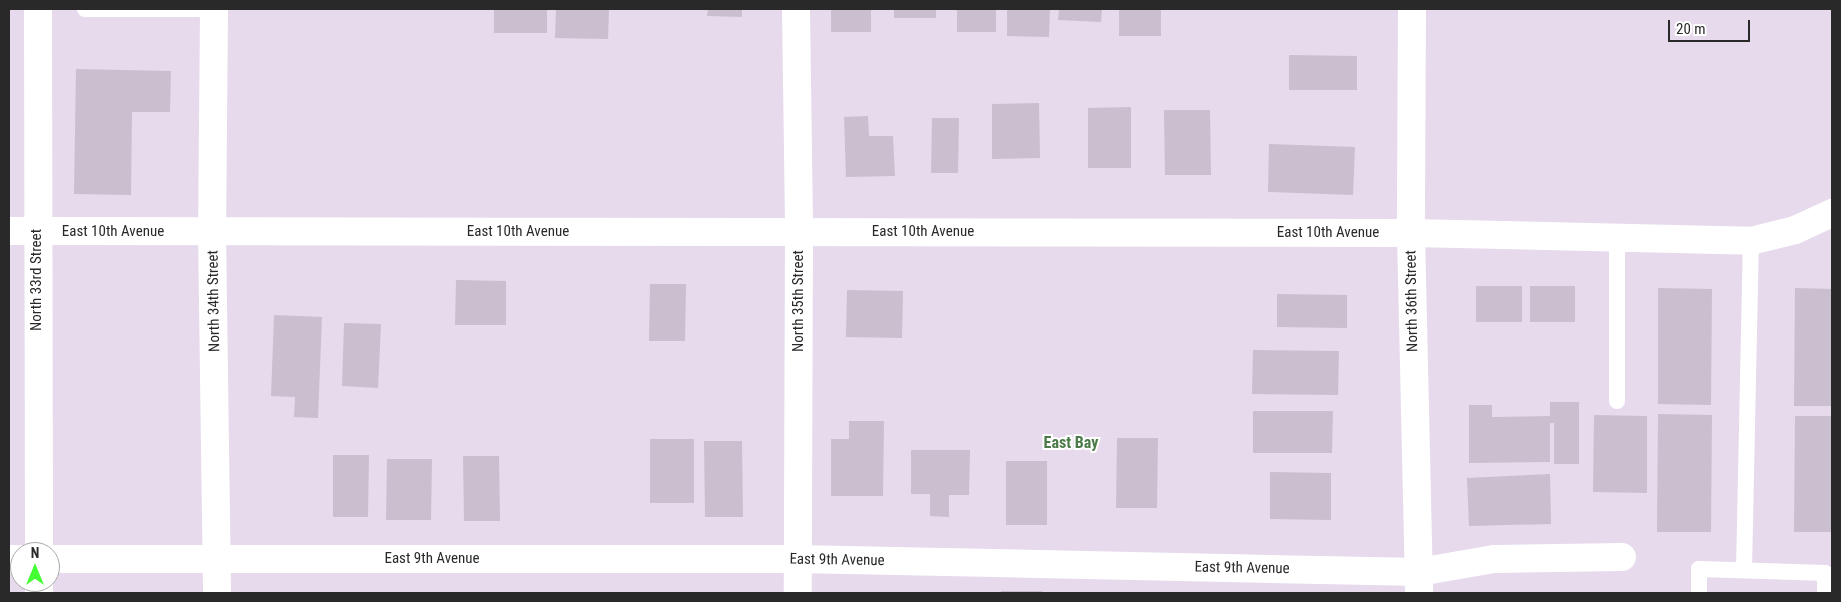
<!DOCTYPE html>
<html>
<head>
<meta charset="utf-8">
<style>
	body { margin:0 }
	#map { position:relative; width:1841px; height:602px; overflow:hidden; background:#e6daec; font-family:"Roboto Condensed",sans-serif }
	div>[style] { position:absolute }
	.building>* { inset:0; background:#cabfce }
	.service>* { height:16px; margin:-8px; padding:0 8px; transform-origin:8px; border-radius:8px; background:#fff }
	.minor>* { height:28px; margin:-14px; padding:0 14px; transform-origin:14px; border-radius:14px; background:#fff }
	.tertiary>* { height:28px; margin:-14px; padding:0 14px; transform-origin:14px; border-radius:14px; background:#fff }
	span { translate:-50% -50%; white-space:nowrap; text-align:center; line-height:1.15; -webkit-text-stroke:4px #fff; paint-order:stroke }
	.street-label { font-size:15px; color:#292929 }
	.neighbourhood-label { font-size:16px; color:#4b7b48; font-weight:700 }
	.frame { position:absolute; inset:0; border:10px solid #292929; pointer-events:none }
	.north { position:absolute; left:10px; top:542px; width:50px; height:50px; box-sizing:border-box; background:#fff; border:1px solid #a9a9a9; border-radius:50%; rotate:0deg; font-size:14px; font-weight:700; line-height:20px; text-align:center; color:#292929 }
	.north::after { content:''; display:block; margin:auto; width:18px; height:22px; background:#44ff34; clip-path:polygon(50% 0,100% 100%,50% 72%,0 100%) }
	.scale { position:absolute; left:1668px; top:20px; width:82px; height:22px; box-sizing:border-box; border:2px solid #292929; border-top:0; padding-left:6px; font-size:15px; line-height:18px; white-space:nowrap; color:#292929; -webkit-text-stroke:4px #fff; paint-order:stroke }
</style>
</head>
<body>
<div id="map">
	<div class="building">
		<i style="clip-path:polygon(494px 9px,547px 9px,547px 33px,494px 33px)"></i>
		<i style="clip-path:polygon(556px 9px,609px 9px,608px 39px,555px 38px)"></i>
		<i style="clip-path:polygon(708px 9px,742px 9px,742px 17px,707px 16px)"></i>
		<i style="clip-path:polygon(831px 9px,871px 9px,871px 32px,831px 32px)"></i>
		<i style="clip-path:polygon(894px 9px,936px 9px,936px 18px,894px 18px)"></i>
		<i style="clip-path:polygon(957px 9px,996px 9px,996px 32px,957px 32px)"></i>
		<i style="clip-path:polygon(1007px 9px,1050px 9px,1049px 37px,1007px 36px)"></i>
		<i style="clip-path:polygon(1059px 9px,1102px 9px,1101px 22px,1058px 20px)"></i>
		<i style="clip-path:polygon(1119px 9px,1161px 9px,1161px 36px,1119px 36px)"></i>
		<i style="clip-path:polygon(1289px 55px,1357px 56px,1357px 90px,1289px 90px)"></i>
		<i style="clip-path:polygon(76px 69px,171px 71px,170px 112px,132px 112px,131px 195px,74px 194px)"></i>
		<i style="clip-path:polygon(1039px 103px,1040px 158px,992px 159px,992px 104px)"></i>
		<i style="clip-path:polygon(1131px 107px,1131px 168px,1088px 168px,1088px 108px)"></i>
		<i style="clip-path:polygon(1164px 110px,1210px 110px,1211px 175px,1165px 175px)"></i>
		<i style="clip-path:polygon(868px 116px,869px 136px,893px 136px,895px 176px,846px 177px,844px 117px)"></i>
		<i style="clip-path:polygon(932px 118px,959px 118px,958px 173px,931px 173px)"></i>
		<i style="clip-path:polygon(1269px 144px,1355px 147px,1353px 195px,1268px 192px)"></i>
		<i style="clip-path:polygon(456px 280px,506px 281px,506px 325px,455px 325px)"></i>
		<i style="clip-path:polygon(650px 284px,686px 284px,685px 341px,649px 341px)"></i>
		<i style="clip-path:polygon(1476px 286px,1522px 286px,1522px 322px,1476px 322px)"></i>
		<i style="clip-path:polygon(1530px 286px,1575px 286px,1575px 322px,1530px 322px)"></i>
		<i style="clip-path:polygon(1658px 288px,1712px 289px,1711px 405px,1658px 404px)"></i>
		<i style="clip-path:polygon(1795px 288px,1832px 289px,1832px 406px,1794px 406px)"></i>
		<i style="clip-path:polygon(847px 290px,903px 291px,902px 338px,846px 337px)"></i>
		<i style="clip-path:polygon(1277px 294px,1347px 295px,1347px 328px,1277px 327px)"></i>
		<i style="clip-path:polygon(274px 315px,322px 317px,318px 418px,294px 417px,295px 397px,271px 396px)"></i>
		<i style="clip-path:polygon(344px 323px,381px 324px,378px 388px,342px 386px)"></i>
		<i style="clip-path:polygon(1253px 350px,1339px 351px,1338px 395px,1252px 394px)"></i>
		<i style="clip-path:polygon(1550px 402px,1579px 402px,1579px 464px,1554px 464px,1554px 423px,1550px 423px,1550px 462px,1469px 463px,1469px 405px,1492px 405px,1492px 417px,1550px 416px)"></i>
		<i style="clip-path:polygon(1253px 411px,1333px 411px,1332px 453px,1253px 453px)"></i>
		<i style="clip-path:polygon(1658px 414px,1712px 415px,1711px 532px,1657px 532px)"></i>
		<i style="clip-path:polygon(1594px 415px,1647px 416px,1647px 493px,1593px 492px)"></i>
		<i style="clip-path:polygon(1795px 416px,1832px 416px,1832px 532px,1794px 532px)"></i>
		<i style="clip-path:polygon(849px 421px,884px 421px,883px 496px,831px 496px,831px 439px,849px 439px)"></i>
		<i style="clip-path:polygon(1117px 438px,1158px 438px,1157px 508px,1116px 508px)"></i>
		<i style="clip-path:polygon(650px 439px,694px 439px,694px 503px,650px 503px)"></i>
		<i style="clip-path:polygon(704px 441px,742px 441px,743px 517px,705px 517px)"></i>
		<i style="clip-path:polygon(911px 450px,970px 450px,969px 495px,949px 495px,949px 517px,930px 516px,930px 494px,911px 494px)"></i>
		<i style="clip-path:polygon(333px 455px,369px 455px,368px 517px,333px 517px)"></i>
		<i style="clip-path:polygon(463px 456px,499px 456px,500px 521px,464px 521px)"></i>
		<i style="clip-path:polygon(387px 459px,432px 459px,431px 520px,386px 520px)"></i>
		<i style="clip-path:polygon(1006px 461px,1047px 461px,1047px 525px,1006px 525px)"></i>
		<i style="clip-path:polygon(1270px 472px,1331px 473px,1331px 520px,1270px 519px)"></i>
		<i style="clip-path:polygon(1550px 474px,1551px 524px,1469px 526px,1467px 478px)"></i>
		<i style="clip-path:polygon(1001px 591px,1042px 591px,1042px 593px,1001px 593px)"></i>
	</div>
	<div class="service">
		<i style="left:85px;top:9px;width:129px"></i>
		<i style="left:1617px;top:401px;width:164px;rotate:-90deg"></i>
		<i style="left:1744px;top:570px;width:329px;rotate:-88.8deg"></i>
		<i style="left:1699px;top:593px;width:24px;rotate:-90deg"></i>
		<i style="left:1699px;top:569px;width:126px;rotate:1.8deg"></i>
		<i style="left:1825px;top:573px;width:20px;rotate:90deg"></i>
	</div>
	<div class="minor">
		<i style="left:38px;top:9px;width:543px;rotate:89.89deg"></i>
		<i style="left:796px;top:9px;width:223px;rotate:89.2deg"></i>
		<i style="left:799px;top:232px;width:361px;rotate:90.2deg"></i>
		<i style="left:1412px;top:9px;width:224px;rotate:90.3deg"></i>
		<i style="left:1411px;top:233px;width:360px;rotate:88.7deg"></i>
		<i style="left:9px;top:231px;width:1402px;rotate:0.08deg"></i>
		<i style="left:1411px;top:233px;width:340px;rotate:1.3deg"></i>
		<i style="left:1751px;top:241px;width:45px;rotate:-14deg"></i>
		<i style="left:1795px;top:230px;width:41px;rotate:-24.7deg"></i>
		<i style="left:9px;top:559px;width:11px"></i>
		<i style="left:50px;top:559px;width:748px"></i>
		<i style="left:798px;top:559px;width:621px;rotate:1.2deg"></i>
		<i style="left:1419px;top:572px;width:76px;rotate:-9.8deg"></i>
		<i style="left:1494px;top:559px;width:128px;rotate:-0.9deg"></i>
		<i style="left:39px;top:593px;width:11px;rotate:-90deg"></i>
	</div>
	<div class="tertiary">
		<i style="left:214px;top:9px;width:222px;rotate:90.5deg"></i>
		<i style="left:212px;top:231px;width:362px;rotate:89.2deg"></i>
	</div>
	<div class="street-label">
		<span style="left:113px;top:232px">East 10th Avenue</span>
		<span style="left:518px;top:232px">East 10th Avenue</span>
		<span style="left:923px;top:232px">East 10th Avenue</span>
		<span style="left:1328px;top:233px">East 10th Avenue</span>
		<span style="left:37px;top:280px;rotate:-90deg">North 33rd Street</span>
		<span style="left:214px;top:301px;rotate:-91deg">North 34th Street</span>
		<span style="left:799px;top:301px;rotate:-90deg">North 35th Street</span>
		<span style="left:1412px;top:301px;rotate:-91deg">North 36th Street</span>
		<span style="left:432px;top:559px">East 9th Avenue</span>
		<span style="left:837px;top:560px;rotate:1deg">East 9th Avenue</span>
		<span style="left:1242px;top:568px;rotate:1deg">East 9th Avenue</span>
	</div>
	<div class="neighbourhood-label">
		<span style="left:1071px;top:443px">East Bay</span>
	</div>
	<div class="frame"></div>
	<div class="north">N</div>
	<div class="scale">20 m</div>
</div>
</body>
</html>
